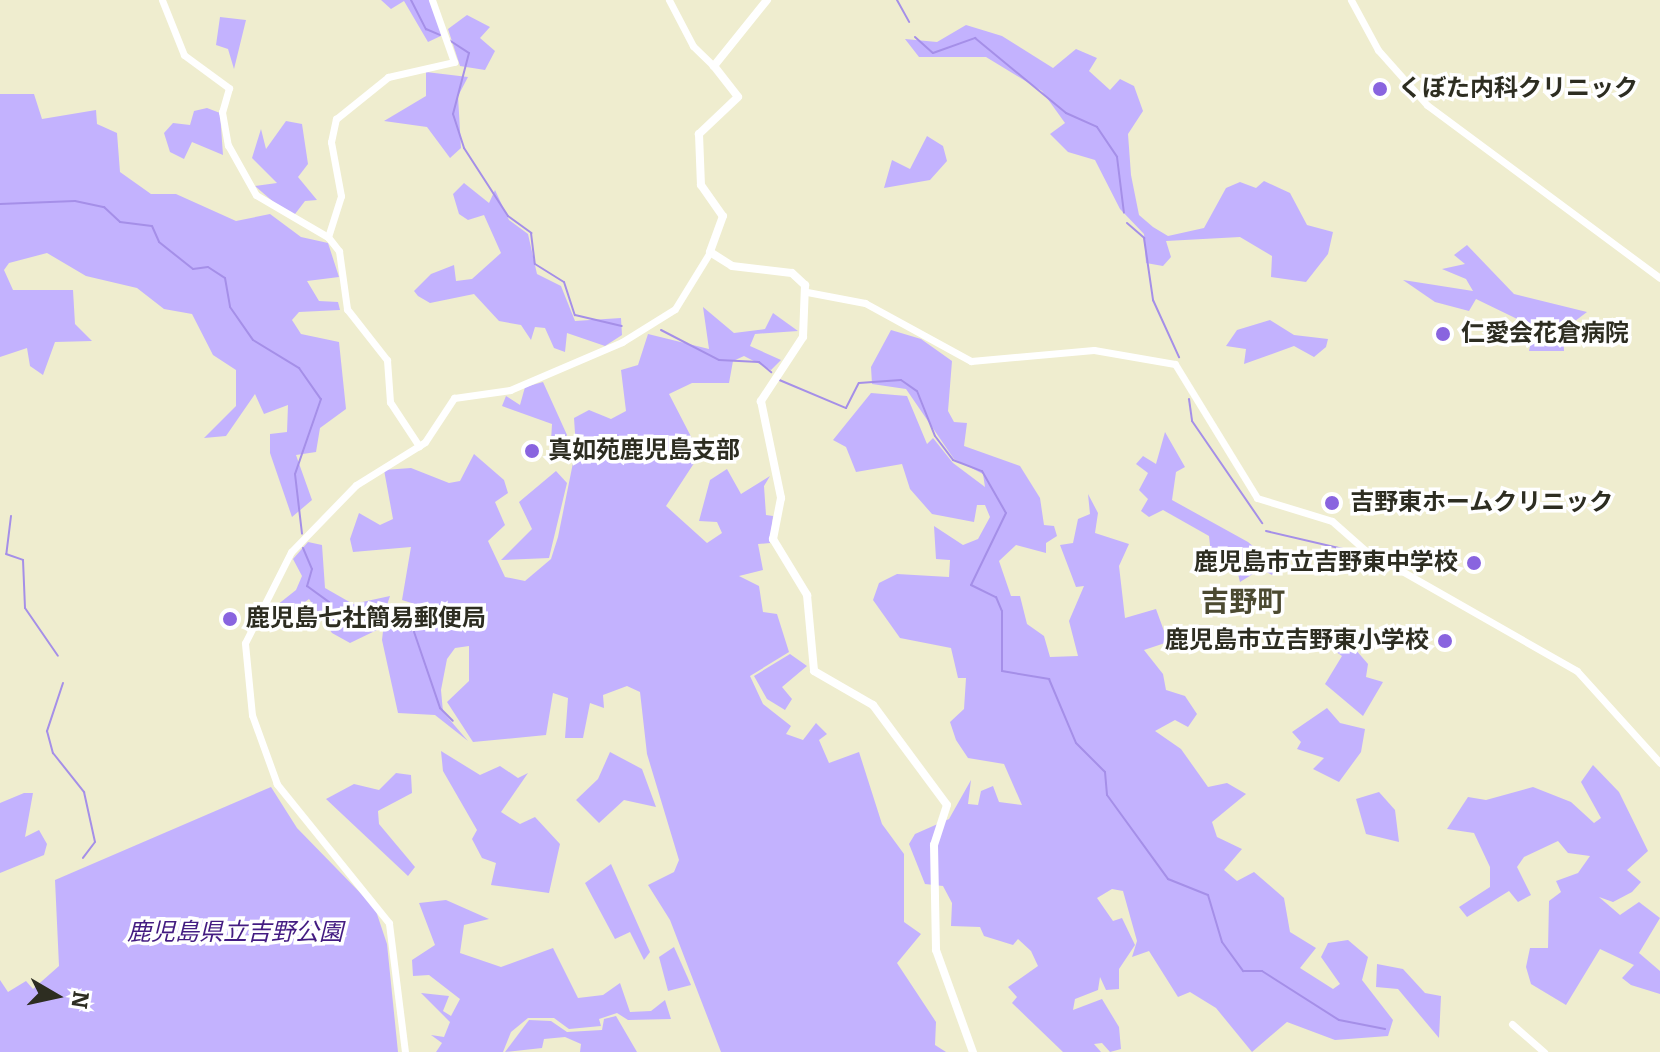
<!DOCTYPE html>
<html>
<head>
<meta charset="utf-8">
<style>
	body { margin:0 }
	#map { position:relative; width:1660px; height:1052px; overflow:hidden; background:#efedcf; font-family:Bitter,"Noto Sans JP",serif }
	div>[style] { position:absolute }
	.green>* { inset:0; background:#c3b2fe }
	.stream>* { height:2px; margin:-1px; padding:0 1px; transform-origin:1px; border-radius:1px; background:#a58fe8 }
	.tertiary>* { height:7px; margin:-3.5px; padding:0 3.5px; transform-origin:3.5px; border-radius:3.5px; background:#fff }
	.secondary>* { height:8px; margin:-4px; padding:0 4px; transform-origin:4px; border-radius:4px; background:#fff }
	.dots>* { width:22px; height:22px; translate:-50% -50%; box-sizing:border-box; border:4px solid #fff; border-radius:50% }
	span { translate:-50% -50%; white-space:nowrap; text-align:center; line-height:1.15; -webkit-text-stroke:7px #fff; paint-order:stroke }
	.poi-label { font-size:24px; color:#2d2d21; font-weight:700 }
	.left { translate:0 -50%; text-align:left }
	.right { translate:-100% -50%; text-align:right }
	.park-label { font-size:24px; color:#431b81; font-style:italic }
	.quarter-label { font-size:28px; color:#4c4a31; font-weight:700 }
	.north { position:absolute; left:16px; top:956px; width:80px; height:80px; -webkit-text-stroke:6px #fff; paint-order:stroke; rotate:99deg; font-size:22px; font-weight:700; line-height:32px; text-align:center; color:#2d2d21 }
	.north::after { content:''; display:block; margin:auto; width:28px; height:36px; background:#2d2d21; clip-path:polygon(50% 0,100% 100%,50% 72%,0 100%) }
</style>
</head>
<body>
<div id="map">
	<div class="green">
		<i style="clip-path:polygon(381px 0,430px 0,445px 34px,428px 42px,404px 1px,391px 9px)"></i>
		<i style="clip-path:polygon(467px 15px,490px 27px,480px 38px,495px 51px,485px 70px,460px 66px,448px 29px)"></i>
		<i style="clip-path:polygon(220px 17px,246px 20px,234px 69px,228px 49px,216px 45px)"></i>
		<i style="clip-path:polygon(966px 25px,1002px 36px,1053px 68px,1076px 49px,1097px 58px,1089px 71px,1110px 90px,1120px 79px,1134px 86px,1143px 111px,1128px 134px,1131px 175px,1139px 215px,1153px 227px,1168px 236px,1204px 228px,1226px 188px,1240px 182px,1256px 188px,1264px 181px,1290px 193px,1307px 225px,1333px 232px,1328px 254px,1306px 282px,1271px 277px,1272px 256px,1240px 237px,1166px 241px,1171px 257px,1163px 266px,1146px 263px,1144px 234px,1120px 209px,1095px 160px,1068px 152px,1050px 134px,1065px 123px,1042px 91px,986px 57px,919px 57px,905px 39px,937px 42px)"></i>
		<i style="clip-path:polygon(426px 72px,468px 77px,458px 96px,461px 148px,450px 158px,427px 127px,384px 121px,426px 96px)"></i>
		<i style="clip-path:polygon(0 94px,34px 94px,42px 119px,96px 110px,97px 124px,117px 133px,120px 172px,151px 194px,176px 194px,236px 221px,270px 214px,301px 237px,328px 243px,339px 277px,307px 281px,319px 301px,338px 302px,340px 310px,299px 312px,292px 320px,301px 334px,339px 342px,346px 409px,320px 428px,316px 452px,296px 455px,312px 500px,292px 517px,270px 453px,270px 434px,287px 432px,288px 405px,264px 414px,255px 394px,226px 436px,204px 438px,236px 406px,236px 370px,213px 355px,192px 314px,164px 309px,137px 288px,86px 276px,47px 253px,9px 263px,4px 270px,13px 290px,73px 290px,75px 324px,92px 341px,55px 342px,43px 375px,30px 366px,27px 348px,0 357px)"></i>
		<i style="clip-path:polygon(207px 108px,220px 113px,223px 155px,192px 142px,184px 159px,170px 152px,164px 133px,173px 123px,190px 125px,194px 111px)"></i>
		<i style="clip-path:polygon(286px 121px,302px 124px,308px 164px,298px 177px,317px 200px,305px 201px,292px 218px,255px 186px,277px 183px,252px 158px,261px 129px,266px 149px)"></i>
		<i style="clip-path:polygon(927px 136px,943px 146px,947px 161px,930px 180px,884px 188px,892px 160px,910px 169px)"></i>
		<i style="clip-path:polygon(464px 183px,489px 203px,495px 190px,509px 220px,528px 234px,537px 274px,561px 286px,575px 321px,621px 318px,622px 335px,605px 346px,567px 333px,565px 352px,554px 348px,545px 328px,535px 327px,531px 340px,521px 325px,499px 321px,474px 294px,430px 303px,418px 296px,414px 291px,431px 274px,454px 265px,456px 281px,472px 279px,501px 253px,484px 215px,468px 220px,459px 214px,453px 194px)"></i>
		<i style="clip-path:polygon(1467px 245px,1514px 294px,1587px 312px,1563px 330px,1564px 351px,1529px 351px,1534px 327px,1476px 299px,1469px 311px,1435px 302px,1403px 280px,1473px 291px,1466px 279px,1442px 269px,1465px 264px,1454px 255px)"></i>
		<i style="clip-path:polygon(703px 307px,734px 333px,765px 329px,773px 313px,798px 331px,755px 334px,750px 346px,781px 360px,771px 370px,744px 356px,733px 361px,729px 383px,692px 383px,669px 394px,700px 454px,666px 506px,707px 543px,722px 533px,717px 522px,699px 521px,710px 480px,727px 469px,741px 494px,770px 476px,764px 486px,766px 515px,773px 516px,770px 543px,758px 544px,763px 570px,739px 576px,759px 586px,763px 612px,777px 614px,789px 652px,750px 676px,763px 704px,791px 726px,786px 734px,803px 740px,816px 723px,827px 734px,819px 740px,829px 763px,859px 752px,882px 824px,904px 854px,904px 922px,921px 934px,897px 963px,936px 1022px,935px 1045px,946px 1052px,721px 1052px,670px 920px,648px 885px,674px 872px,679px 860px,647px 754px,640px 692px,627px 686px,603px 695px,604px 708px,590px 703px,583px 738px,565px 738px,568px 698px,553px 693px,546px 735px,473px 742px,447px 702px,469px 681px,469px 646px,455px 648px,447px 659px,441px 690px,443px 712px,468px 741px,435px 715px,398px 713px,382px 640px,385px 614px,391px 608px,413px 617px,421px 606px,402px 600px,411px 547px,353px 552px,350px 539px,359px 513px,380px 525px,393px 519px,384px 470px,411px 468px,449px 483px,460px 481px,474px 454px,504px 480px,508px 493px,495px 502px,505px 525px,488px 541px,505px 577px,525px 581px,551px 559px,558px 537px,576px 448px,574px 418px,589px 410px,611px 419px,626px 411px,621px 370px,638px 365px,648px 334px,709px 349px)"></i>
		<i style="clip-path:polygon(1270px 320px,1294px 335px,1328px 339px,1326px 347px,1314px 357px,1294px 346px,1244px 364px,1246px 349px,1226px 346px,1237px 330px)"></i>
		<i style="clip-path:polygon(891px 330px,921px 339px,952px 361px,948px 411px,954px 422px,967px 423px,964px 446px,1020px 466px,1040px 498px,1044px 525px,1054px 526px,1057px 536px,1046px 543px,1046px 553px,1016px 545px,999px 561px,1011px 596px,1020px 596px,1027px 624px,1044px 636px,1050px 657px,1078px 656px,1069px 621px,1084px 586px,1076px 587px,1060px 545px,1073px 543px,1078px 519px,1090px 514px,1088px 494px,1098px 513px,1095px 533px,1129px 544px,1119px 566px,1125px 618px,1156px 609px,1168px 642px,1144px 650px,1163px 674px,1166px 690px,1185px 696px,1197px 714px,1188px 727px,1175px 720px,1155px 731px,1181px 749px,1208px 787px,1227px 783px,1246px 794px,1212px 822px,1217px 837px,1242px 849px,1224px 870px,1237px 881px,1254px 872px,1284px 898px,1290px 932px,1316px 948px,1300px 968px,1333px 989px,1340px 984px,1321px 957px,1328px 943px,1348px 940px,1368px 957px,1362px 980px,1393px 1020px,1388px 1036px,1335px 1040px,1287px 1022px,1252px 1052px,1216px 1008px,1190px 992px,1178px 997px,1149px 951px,1132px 957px,1137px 941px,1123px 891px,1112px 889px,1097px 898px,1113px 921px,1122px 918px,1135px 945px,1119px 969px,1119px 989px,1106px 990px,1100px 977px,1098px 990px,1075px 999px,1073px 1010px,1102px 999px,1119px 1027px,1121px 1049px,1110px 1052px,1102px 1043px,1094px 1044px,1101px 1052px,1063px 1052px,1012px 1003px,1017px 997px,1008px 987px,1038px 966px,1031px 951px,1018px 939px,1013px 945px,984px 936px,980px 927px,951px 926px,952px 903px,943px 886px,925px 884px,909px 844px,915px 834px,949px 819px,971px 780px,968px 804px,978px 805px,981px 791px,993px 786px,999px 802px,1022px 805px,1004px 764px,968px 758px,956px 740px,950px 722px,964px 709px,966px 678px,958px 678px,951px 648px,900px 638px,873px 600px,879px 583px,897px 574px,949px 577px,950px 560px,936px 559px,934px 526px,963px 545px,978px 539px,990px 517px,985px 505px,977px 505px,974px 522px,932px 514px,910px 489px,902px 464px,856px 472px,846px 447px,833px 440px,871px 393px,907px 396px,927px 444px,933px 438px,953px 463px,985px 487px,983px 474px,954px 459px,906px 389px,872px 384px,871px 367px)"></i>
		<i style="clip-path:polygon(543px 382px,567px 435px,562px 443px,551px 441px,552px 424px,502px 406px,506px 396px,520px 405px,525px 387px)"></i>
		<i style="clip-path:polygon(1165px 432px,1185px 467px,1176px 472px,1172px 500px,1248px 542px,1278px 567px,1272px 575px,1261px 569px,1240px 582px,1234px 558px,1211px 554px,1209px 536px,1163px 510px,1149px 517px,1141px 511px,1148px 499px,1139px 490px,1148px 473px,1136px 464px,1143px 456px,1156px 464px)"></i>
		<i style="clip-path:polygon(556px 471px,567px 483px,549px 558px,501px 560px,532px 529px,519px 502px)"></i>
		<i style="clip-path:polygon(308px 542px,322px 545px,325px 588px,353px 604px,390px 596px,379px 629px,350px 643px,332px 633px,309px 599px,278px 622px,262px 617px,296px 590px,302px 576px,293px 559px)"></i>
		<i style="clip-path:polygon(1328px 635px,1349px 642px,1368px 664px,1366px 677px,1383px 682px,1363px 716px,1325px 684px,1342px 656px,1323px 643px)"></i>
		<i style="clip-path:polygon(790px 654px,807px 666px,782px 687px,792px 699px,785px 710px,767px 699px,754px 676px)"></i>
		<i style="clip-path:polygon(1327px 708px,1340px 723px,1365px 729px,1361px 752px,1339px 782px,1313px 769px,1324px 758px,1297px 749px,1301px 742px,1292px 732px)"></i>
		<i style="clip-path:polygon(441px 751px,480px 775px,500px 766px,518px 778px,528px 773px,501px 812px,520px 824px,535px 817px,560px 844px,549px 893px,491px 885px,496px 863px,482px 858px,472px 839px,477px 830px,443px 771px)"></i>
		<i style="clip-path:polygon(610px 752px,642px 769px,656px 807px,624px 800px,599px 823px,576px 800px,598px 779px)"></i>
		<i style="clip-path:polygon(1593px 765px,1619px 792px,1648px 851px,1627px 870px,1641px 882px,1632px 892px,1613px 902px,1599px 897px,1620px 915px,1639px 902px,1660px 918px,1639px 953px,1660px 971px,1660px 994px,1631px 985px,1622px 978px,1634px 965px,1600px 949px,1566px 1005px,1531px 984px,1526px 967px,1530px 948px,1548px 948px,1549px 901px,1561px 892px,1556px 881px,1578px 873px,1590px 856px,1568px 853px,1558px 841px,1524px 857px,1517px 867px,1531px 895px,1518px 902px,1509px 891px,1467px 917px,1459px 907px,1490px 887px,1490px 867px,1474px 833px,1447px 829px,1468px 797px,1486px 800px,1533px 787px,1571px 802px,1594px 823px,1601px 818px,1581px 782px)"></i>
		<i style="clip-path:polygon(396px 773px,411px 775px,412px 793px,378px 811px,379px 824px,415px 867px,408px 876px,326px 799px,354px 784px,379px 790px)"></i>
		<i style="clip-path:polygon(271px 787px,297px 828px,375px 908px,387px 944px,398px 1052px,0 1052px,0 980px,8px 992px,26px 981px,33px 989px,59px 966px,55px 880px)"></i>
		<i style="clip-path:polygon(1379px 792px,1395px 810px,1399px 842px,1366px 834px,1356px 799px)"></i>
		<i style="clip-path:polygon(24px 793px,33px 793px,25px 837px,39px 830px,47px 844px,44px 855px,0 873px,0 803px)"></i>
		<i style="clip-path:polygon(611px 864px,650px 952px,644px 960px,630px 932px,615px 939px,585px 883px)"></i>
		<i style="clip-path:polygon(446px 900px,489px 919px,464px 925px,460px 953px,501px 967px,553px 948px,578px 998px,603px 995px,620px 983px,630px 1012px,651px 1011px,665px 1000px,671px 1019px,628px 1020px,617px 1013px,599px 1019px,601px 1026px,569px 1029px,554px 1018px,528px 1018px,511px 1032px,503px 1052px,436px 1052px,442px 1043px,431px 1035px,444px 1037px,450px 1022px,421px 993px,449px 996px,443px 1011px,451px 1016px,460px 999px,429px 975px,413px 976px,412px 960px,435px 945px,419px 903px)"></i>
		<i style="clip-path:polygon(674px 947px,691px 985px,668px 991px,659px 957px)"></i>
		<i style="clip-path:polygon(1377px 964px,1403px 969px,1425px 993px,1441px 996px,1439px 1038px,1398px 989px,1376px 987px)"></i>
		<i style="clip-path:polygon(616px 1016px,637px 1052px,580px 1052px,581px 1044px,565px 1037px,544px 1039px,542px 1048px,505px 1052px,529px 1020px,551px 1021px,567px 1032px,602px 1030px,604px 1019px)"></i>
	</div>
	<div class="stream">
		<i style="left:411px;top:0;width:33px;rotate:63deg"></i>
		<i style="left:426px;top:29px;width:15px;rotate:23deg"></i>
		<i style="left:897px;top:0;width:25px;rotate:61deg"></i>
		<i style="left:915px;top:37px;width:24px;rotate:42deg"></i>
		<i style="left:933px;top:53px;width:45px;rotate:-19.7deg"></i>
		<i style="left:975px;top:38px;width:118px;rotate:39.5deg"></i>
		<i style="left:1066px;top:113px;width:34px;rotate:24deg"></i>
		<i style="left:1097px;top:127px;width:36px;rotate:56deg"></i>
		<i style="left:1117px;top:157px;width:56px;rotate:82.9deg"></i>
		<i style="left:449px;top:40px;width:24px;rotate:33deg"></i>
		<i style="left:469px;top:53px;width:63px;rotate:104.7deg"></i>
		<i style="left:453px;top:114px;width:36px;rotate:72deg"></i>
		<i style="left:464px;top:148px;width:81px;rotate:57.1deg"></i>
		<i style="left:508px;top:216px;width:29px;rotate:36deg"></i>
		<i style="left:531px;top:233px;width:31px;rotate:83deg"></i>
		<i style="left:535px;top:264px;width:34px;rotate:32deg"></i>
		<i style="left:564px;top:282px;width:35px;rotate:72deg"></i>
		<i style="left:575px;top:315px;width:48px;rotate:13.2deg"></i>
		<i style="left:0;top:204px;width:75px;rotate:-2.3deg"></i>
		<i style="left:75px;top:201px;width:30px;rotate:12deg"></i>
		<i style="left:104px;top:207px;width:22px;rotate:43deg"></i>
		<i style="left:120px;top:222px;width:32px;rotate:7deg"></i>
		<i style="left:152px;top:226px;width:17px;rotate:66deg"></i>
		<i style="left:159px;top:242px;width:43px;rotate:38.5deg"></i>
		<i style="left:193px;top:269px;width:15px;rotate:-8deg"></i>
		<i style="left:208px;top:267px;width:20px;rotate:33deg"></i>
		<i style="left:225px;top:278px;width:29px;rotate:80deg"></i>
		<i style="left:230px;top:307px;width:40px;rotate:55.1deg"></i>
		<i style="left:253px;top:340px;width:54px;rotate:31.3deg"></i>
		<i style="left:299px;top:368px;width:38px;rotate:55deg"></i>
		<i style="left:321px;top:399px;width:79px;rotate:109.1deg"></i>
		<i style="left:295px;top:474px;width:60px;rotate:83.3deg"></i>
		<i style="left:1127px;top:223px;width:23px;rotate:41deg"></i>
		<i style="left:1144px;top:238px;width:63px;rotate:81.7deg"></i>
		<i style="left:1153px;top:300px;width:63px;rotate:65.5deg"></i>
		<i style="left:661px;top:330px;width:65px;rotate:27.3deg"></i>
		<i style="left:719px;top:360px;width:40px;rotate:2.9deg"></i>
		<i style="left:759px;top:362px;width:16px;rotate:40deg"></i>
		<i style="left:777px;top:379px;width:75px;rotate:22.8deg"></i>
		<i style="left:846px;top:408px;width:28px;rotate:-63deg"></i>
		<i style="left:859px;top:383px;width:42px;rotate:-4.1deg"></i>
		<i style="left:901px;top:380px;width:19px;rotate:35deg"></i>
		<i style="left:917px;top:391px;width:48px;rotate:68.2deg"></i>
		<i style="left:935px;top:436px;width:30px;rotate:53deg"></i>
		<i style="left:953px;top:460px;width:31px;rotate:21deg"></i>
		<i style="left:982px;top:471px;width:48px;rotate:60.3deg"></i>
		<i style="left:1006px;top:513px;width:80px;rotate:115.9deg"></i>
		<i style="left:971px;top:585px;width:28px;rotate:26deg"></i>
		<i style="left:996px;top:597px;width:15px;rotate:67deg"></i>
		<i style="left:1002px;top:611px;width:60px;rotate:90deg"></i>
		<i style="left:1002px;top:671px;width:48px;rotate:9.7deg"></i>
		<i style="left:1049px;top:679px;width:69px;rotate:67.1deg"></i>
		<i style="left:1076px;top:743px;width:41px;rotate:45deg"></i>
		<i style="left:1105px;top:772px;width:23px;rotate:85deg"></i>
		<i style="left:1107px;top:795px;width:104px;rotate:54deg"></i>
		<i style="left:1168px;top:879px;width:43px;rotate:21.8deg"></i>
		<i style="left:1208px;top:895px;width:49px;rotate:73.4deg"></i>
		<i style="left:1222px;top:942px;width:36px;rotate:54deg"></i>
		<i style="left:1243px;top:971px;width:19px"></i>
		<i style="left:1262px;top:971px;width:91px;rotate:32.5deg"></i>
		<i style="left:1339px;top:1020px;width:47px;rotate:11.1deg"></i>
		<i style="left:1189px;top:399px;width:22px;rotate:82deg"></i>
		<i style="left:1192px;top:421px;width:124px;rotate:55.5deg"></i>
		<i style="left:11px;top:516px;width:38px;rotate:97deg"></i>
		<i style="left:6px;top:554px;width:18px;rotate:19deg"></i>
		<i style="left:23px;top:560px;width:48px;rotate:87.6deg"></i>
		<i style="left:25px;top:608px;width:58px;rotate:55.5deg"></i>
		<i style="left:1266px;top:531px;width:88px;rotate:13.1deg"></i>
		<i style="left:303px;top:548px;width:23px;rotate:67deg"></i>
		<i style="left:312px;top:569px;width:18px;rotate:106deg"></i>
		<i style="left:307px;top:586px;width:27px;rotate:36deg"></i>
		<i style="left:329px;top:602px;width:23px;rotate:75deg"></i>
		<i style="left:335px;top:624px;width:54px;rotate:-12.8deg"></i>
		<i style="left:388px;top:612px;width:28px;rotate:30deg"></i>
		<i style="left:412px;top:626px;width:87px;rotate:71.1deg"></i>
		<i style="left:440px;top:708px;width:18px;rotate:45deg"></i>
		<i style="left:63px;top:683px;width:51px;rotate:108.4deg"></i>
		<i style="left:47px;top:731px;width:23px;rotate:75deg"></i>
		<i style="left:53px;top:753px;width:50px;rotate:51.5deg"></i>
		<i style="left:84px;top:792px;width:51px;rotate:77.6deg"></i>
		<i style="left:95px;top:842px;width:20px;rotate:127deg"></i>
	</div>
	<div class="tertiary">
		<i style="left:162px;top:0;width:59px;rotate:68.2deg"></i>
		<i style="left:184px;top:55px;width:56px;rotate:36.3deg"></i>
		<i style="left:229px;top:88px;width:25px;rotate:106deg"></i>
		<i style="left:222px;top:112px;width:34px;rotate:80deg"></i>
		<i style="left:228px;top:145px;width:57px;rotate:60.8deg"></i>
		<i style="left:256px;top:195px;width:83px;rotate:30.3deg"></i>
		<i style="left:328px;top:237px;width:18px;rotate:52deg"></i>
		<i style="left:339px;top:251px;width:59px;rotate:82.1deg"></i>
		<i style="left:347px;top:309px;width:65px;rotate:51.9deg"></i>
		<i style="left:387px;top:360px;width:42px;rotate:85.9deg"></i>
		<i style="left:390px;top:402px;width:53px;rotate:56.6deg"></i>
		<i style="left:669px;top:0;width:52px;rotate:62.4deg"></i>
		<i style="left:693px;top:46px;width:29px;rotate:44deg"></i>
		<i style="left:1351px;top:0;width:57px;rotate:61.6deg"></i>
		<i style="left:1378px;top:50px;width:74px;rotate:48.3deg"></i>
		<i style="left:1427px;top:105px;width:290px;rotate:36.6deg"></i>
		<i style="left:328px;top:237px;width:43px;rotate:-72.4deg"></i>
		<i style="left:341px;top:196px;width:55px;rotate:-100.5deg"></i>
		<i style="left:331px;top:142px;width:24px;rotate:-78deg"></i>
		<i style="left:336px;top:119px;width:67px;rotate:-38.9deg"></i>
		<i style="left:388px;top:77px;width:68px;rotate:-12.8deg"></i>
		<i style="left:454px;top:62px;width:66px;rotate:-109.5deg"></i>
		<i style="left:807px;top:292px;width:59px;rotate:10.7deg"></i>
		<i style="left:865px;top:303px;width:121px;rotate:28.7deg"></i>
		<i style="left:971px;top:361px;width:123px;rotate:-5.1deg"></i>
		<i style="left:1094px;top:350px;width:82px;rotate:9.8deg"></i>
		<i style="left:1175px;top:364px;width:157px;rotate:58.5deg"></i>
		<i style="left:1257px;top:498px;width:78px;rotate:17deg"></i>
		<i style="left:1332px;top:521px;width:44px;rotate:41.3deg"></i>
		<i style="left:1365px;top:550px;width:244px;rotate:29.7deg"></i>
		<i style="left:1577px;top:671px;width:124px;rotate:47.9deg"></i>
		<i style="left:1512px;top:1024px;width:43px;rotate:41.2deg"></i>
		<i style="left:405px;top:1052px;width:130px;rotate:-97.1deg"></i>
		<i style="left:389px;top:923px;width:179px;rotate:-128.9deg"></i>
		<i style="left:277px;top:784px;width:73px;rotate:-109.9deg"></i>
		<i style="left:252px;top:715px;width:72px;rotate:-95.6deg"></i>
		<i style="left:245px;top:643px;width:102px;rotate:-63.2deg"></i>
		<i style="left:291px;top:552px;width:93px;rotate:-45.9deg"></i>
		<i style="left:356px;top:485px;width:81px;rotate:-31.9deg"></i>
		<i style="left:425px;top:442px;width:53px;rotate:-56.6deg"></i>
		<i style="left:454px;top:398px;width:57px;rotate:-8.1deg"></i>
		<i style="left:510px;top:390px;width:122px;rotate:-23.2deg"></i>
		<i style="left:622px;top:342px;width:62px;rotate:-31.9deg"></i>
		<i style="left:675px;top:309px;width:67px;rotate:-58.4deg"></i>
	</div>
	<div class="secondary">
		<i style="left:767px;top:0;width:85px;rotate:128.8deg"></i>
		<i style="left:714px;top:66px;width:39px;rotate:52deg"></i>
		<i style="left:738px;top:97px;width:54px;rotate:136.5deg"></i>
		<i style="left:699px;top:134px;width:51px;rotate:87.8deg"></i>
		<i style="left:701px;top:185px;width:38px;rotate:55deg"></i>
		<i style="left:723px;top:216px;width:38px;rotate:110deg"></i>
		<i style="left:710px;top:252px;width:26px;rotate:32deg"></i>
		<i style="left:732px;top:266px;width:60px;rotate:6.7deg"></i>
		<i style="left:792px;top:273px;width:18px;rotate:43deg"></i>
		<i style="left:805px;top:285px;width:52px;rotate:92.2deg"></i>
		<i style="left:803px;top:337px;width:77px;rotate:123.3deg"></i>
		<i style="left:761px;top:401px;width:99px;rotate:78.3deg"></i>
		<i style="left:781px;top:498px;width:42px;rotate:101deg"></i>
		<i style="left:773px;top:539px;width:66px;rotate:58.7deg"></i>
		<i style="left:807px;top:595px;width:76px;rotate:84.7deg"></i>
		<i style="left:814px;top:671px;width:68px;rotate:30deg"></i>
		<i style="left:873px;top:705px;width:124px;rotate:53.5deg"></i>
		<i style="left:947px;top:805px;width:42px;rotate:108deg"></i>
		<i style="left:934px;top:845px;width:105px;rotate:88.9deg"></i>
		<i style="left:936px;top:950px;width:109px;rotate:70.1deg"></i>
	</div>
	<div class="dots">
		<i style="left:1380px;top:89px;background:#8964df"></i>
		<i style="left:1443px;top:334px;background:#8964df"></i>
		<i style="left:532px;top:451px;background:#8964df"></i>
		<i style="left:1332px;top:503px;background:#8964df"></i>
		<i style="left:1474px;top:563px;background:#8964df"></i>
		<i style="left:230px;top:619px;background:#8964df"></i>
		<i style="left:1445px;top:641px;background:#8964df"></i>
	</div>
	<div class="poi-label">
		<span class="left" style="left:1398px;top:89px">くぼた内科クリニック</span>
		<span class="left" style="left:1461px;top:334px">仁愛会花倉病院</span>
		<span class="left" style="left:548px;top:451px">真如苑鹿児島支部</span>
		<span class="left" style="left:1350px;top:503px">吉野東ホームクリニック</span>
		<span class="right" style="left:1458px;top:563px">鹿児島市立吉野東中学校</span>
		<span class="left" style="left:246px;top:619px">鹿児島七社簡易郵便局</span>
		<span class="right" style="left:1429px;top:641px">鹿児島市立吉野東小学校</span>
	</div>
	<div class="park-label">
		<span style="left:235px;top:933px">鹿児島県立吉野公園</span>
	</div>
	<div class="quarter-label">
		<span style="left:1243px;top:602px">吉野町</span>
	</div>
	<div class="north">N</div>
</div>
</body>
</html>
